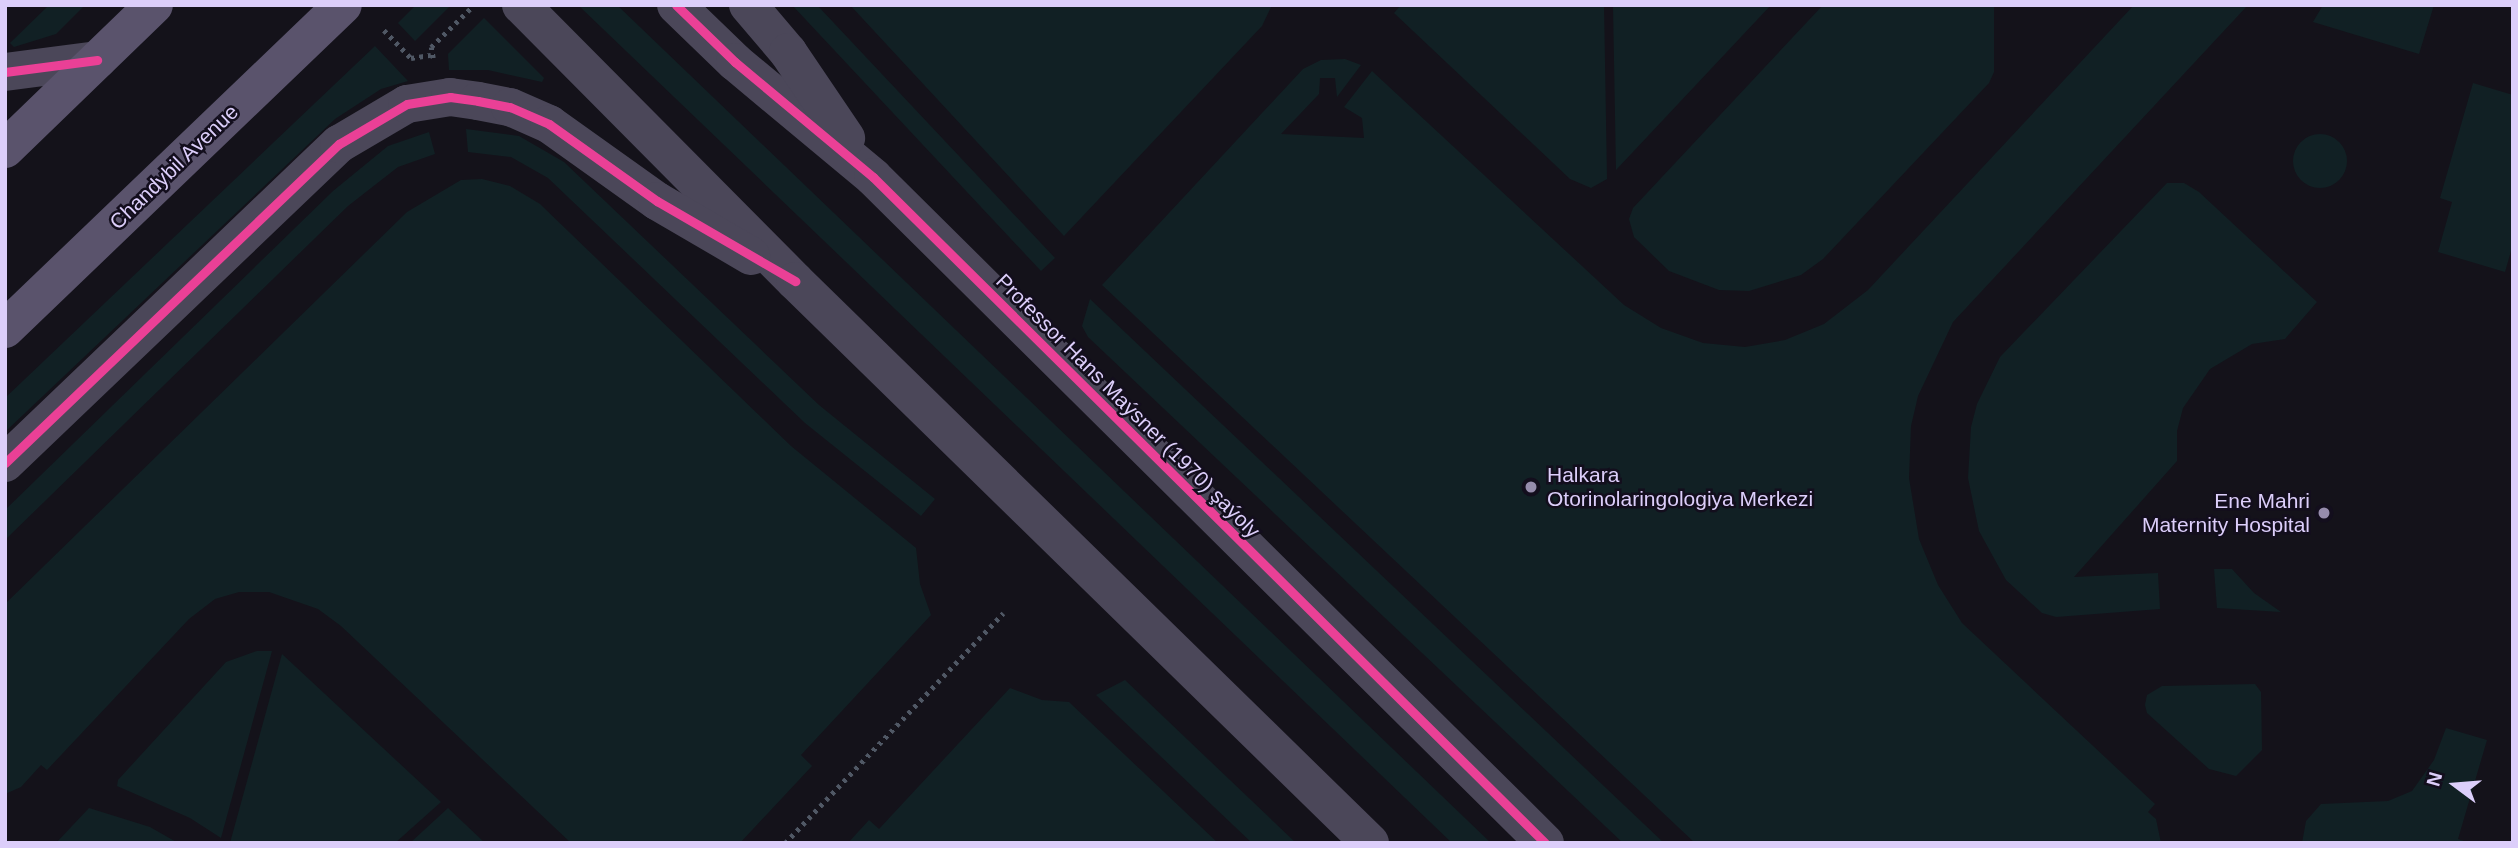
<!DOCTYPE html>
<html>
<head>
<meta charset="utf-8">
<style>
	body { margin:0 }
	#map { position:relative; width:2518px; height:848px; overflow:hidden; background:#14121a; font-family:Arial,sans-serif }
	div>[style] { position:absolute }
	.green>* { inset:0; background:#112024 }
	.round { border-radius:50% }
	.path>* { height:4.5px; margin-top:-2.25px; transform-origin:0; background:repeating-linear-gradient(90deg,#505865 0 3.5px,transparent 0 8.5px) }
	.minor>* { height:38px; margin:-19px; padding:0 19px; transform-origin:19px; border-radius:19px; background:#4b4759 }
	.secondary>* { height:38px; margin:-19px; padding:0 19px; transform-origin:19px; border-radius:19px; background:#5a536c }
	.cycleway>* { height:9px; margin:-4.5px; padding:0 4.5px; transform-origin:4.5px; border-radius:4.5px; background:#ea4096 }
	.dots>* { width:19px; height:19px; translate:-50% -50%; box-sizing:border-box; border:4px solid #130e1d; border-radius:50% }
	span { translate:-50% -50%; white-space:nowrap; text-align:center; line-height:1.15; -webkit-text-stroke:5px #130e1d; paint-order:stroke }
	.street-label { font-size:21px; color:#dccefa }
	.poi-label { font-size:21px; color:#dccefa }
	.left { translate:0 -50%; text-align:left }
	.right { translate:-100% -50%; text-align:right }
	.frame { position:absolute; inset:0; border:7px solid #dccefa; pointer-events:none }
	.north { position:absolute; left:2420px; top:750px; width:70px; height:70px; -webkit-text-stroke:5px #130e1d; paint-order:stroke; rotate:286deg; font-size:19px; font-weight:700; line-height:28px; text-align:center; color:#dccefa }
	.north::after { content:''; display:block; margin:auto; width:24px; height:32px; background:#dccefa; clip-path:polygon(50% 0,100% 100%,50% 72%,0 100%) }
</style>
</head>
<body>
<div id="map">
	<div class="green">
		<i style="clip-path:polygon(49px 5px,85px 5px,56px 34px,14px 47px,10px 43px)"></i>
		<i style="clip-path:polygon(416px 5px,451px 5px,415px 41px,398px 23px)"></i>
		<i style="clip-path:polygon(578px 5px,617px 5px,1491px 843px,1452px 843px)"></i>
		<i style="clip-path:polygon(792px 5px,817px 5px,1055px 258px,1041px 271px)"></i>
		<i style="clip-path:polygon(850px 5px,1272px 5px,1262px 26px,1064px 236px)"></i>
		<i style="clip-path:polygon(1401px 5px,1604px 5px,1607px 179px,1591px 188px,1570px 179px,1394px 13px)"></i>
		<i style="clip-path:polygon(1613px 5px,1771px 5px,1616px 170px)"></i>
		<i style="clip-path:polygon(1823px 5px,1994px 5px,1994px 72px,1989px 83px,1823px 259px,1801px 275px,1749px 291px,1719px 290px,1669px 271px,1634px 237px,1629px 219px,1633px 208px)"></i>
		<i style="clip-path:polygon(2134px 5px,2248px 5px,1953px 322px,1918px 396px,1911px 426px,1909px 478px,1919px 539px,1938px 585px,1962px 623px,2155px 804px,2148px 812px,2156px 819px,2161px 843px,1695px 843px,1102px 285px,1303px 69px,1321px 60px,1345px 59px,1361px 65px,1337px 97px,1335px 78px,1320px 78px,1319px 94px,1281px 134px,1364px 138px,1362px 118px,1344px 107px,1372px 71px,1624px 305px,1661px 328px,1703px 343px,1745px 347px,1785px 340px,1824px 324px,1868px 290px)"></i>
		<i style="clip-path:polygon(2323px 5px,2434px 5px,2419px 54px,2313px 22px)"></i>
		<i style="clip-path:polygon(484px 18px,544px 78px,542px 82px,488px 70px,449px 70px,448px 54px)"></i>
		<i style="clip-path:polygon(375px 46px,408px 81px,381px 89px,335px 119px,5px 432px,5px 398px)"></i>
		<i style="clip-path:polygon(2473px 83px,2513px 95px,2513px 244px,2505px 272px,2438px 252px,2452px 202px,2440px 198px)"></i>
		<i style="clip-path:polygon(466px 129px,519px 136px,564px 162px,819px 405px,935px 499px,921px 516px,805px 423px,548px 178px,511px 157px,468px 152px)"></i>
		<i style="clip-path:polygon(429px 132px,435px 154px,398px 167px,348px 206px,5px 540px,5px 510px,333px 191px,388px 146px)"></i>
		<i class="round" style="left:2293px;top:134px;width:54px;height:54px"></i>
		<i style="clip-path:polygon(482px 179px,510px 186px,540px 204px,791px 446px,916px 548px,920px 584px,931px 615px,801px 755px,812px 766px,740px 843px,571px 843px,341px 626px,318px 609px,269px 592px,239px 592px,215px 599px,189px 619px,47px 770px,41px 765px,21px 787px,5px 794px,5px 604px,407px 212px,461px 180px)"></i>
		<i style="clip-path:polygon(2167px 183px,2184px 183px,2199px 192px,2317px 302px,2285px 339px,2252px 344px,2210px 369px,2183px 408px,2177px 431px,2177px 461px,2074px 577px,2158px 573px,2160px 609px,2056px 617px,2042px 613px,2006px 580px,1979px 531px,1968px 478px,1971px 427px,1977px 404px,2000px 357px)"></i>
		<i style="clip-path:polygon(1090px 299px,1664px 843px,1623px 843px,1088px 337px,1082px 326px)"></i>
		<i style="clip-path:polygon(2232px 569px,2254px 593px,2281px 612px,2217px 608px,2214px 569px)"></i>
		<i style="clip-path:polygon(257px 651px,272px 651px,221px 838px,190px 818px,117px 786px,118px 780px,226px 662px)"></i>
		<i style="clip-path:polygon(282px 654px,441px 802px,395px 843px,230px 843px)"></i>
		<i style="clip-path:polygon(1125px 680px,1296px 843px,1252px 843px,1096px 695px)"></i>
		<i style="clip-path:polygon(2255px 684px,2261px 692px,2262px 750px,2236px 776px,2209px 769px,2147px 713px,2145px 705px,2147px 695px,2162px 686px)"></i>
		<i style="clip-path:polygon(1010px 688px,1042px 700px,1069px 702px,1218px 843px,848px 843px,869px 820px,879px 829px)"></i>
		<i style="clip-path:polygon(2446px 728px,2487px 740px,2458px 839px,2470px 843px,2302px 843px,2306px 821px,2321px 804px,2388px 801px,2412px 791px,2434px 760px)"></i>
		<i style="clip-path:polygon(89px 808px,150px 827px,178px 843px,56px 843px)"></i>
		<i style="clip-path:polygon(448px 808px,485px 843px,410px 843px)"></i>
	</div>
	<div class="path">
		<i style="left:384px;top:30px;width:39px;rotate:46deg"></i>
		<i style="left:411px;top:58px;width:20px;rotate:-9deg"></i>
		<i style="left:433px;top:58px;width:11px;rotate:-100deg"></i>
		<i style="left:431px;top:47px;width:56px;rotate:-44.3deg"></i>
		<i style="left:785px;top:843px;width:317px;rotate:-46.5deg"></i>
	</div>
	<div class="minor">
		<i style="left:521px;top:5px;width:389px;rotate:45.2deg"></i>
		<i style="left:795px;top:281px;width:804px;rotate:44.34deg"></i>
		<i style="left:676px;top:5px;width:82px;rotate:44deg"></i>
		<i style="left:735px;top:62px;width:180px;rotate:39.8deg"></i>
		<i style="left:873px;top:177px;width:946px;rotate:44.74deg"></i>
		<i style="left:748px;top:5px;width:62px;rotate:49.6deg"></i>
		<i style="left:788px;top:52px;width:104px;rotate:56deg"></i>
		<i style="left:5px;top:72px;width:93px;rotate:-7.4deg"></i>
		<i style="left:5px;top:463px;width:462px;rotate:-43.7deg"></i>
		<i style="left:339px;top:144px;width:79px;rotate:-30.5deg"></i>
		<i style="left:407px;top:104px;width:44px;rotate:-9.2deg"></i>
		<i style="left:450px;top:97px;width:28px;rotate:8deg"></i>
		<i style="left:478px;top:101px;width:33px;rotate:11deg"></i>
		<i style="left:510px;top:107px;width:43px;rotate:23.6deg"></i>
		<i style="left:549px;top:124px;width:133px;rotate:35.5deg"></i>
		<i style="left:657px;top:201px;width:109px;rotate:30.3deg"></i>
	</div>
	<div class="secondary">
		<i style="left:5px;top:149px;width:207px;rotate:-44deg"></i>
		<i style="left:5px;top:329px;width:468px;rotate:-43.8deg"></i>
	</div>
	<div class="cycleway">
		<i style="left:676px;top:5px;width:82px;rotate:44deg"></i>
		<i style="left:735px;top:62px;width:180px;rotate:39.8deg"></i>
		<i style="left:873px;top:177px;width:946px;rotate:44.74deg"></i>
		<i style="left:5px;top:72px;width:93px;rotate:-7.4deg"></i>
		<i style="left:5px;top:463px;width:462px;rotate:-43.7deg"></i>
		<i style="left:339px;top:144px;width:79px;rotate:-30.5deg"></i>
		<i style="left:407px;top:104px;width:44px;rotate:-9.2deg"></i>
		<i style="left:450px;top:97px;width:28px;rotate:8deg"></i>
		<i style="left:478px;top:101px;width:33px;rotate:11deg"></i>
		<i style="left:510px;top:107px;width:43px;rotate:23.6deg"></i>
		<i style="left:549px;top:124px;width:133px;rotate:35.5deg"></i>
		<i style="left:657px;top:201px;width:160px;rotate:30.1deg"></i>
	</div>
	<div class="dots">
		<i style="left:1531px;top:487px;background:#968cac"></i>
		<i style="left:2324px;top:513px;background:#968cac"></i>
	</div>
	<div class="street-label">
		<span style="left:174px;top:167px;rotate:-44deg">Chandybil Avenue</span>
		<span style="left:1128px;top:406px;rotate:45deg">Professor Hans Maýsner (1970) şaýoly</span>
	</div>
	<div class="poi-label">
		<span class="left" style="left:1547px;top:487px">Halkara<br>Otorinolaringologiya Merkezi</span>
		<span class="right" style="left:2310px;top:513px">Ene Mahri<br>Maternity Hospital</span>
	</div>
	<div class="frame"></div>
	<div class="north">N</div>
</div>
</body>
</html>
